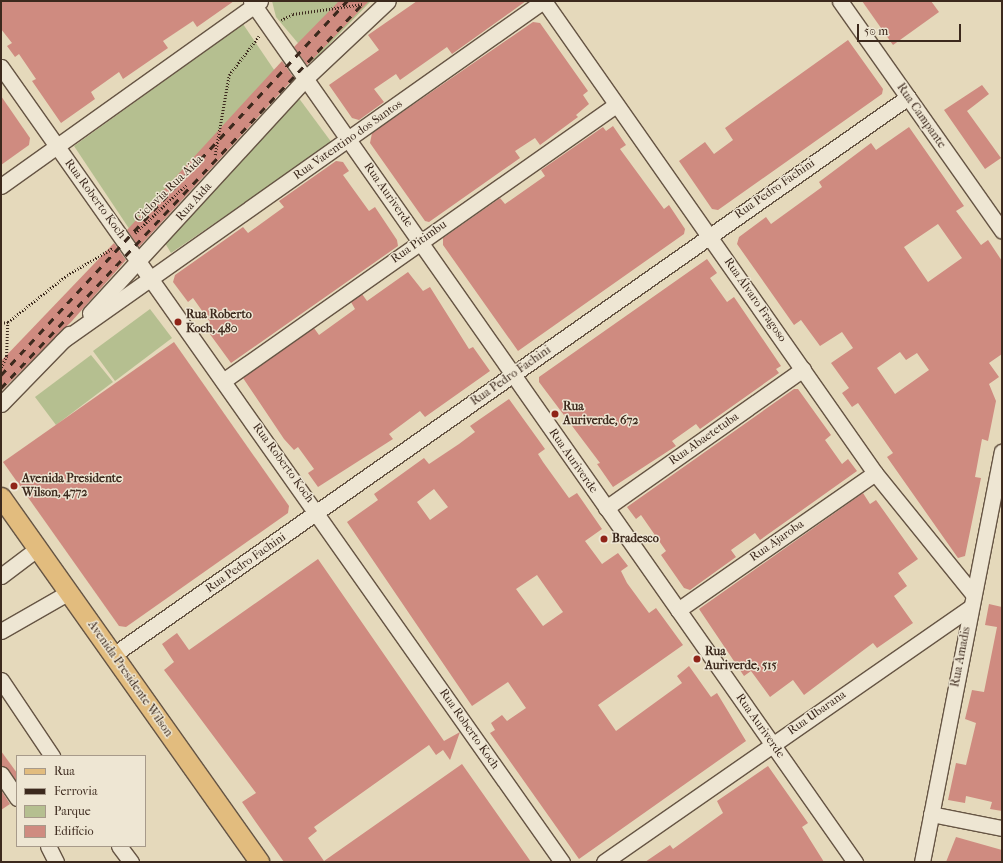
<!DOCTYPE html>
<html>
<head>
<meta charset="utf-8">
<style>
	body { margin:0 }
	#map { position:relative; width:1003px; height:863px; overflow:hidden; background:#e5d9bb; font-family:"IM FELL French Canon",serif }
	div>[style] { position:absolute }
	.green>* { inset:0; background:#b5bf90 }
	.building>* { inset:0; background:#cf8b80 }
	.path>* { height:2.5px; margin-top:-1.25px; transform-origin:0; background:repeating-linear-gradient(90deg,#3c291d 0 1px,transparent 0 3px) }
	.roads { filter:drop-shadow(1px 0 #654) drop-shadow(-1px 0 #654) drop-shadow(0 1px #654) drop-shadow(0 -1px #654) }
	.minor>* { height:15px; margin:-7.5px; padding:0 7.5px; transform-origin:7.5px; border-radius:7.5px; background:#eee6d3 }
	.major>* { height:19px; margin:-9.5px; padding:0 9.5px; transform-origin:9.5px; border-radius:9.5px; background:#e2bc7e }
	.rail>* { height:3px; margin-top:-1.5px; transform-origin:0; background:repeating-linear-gradient(90deg,#3c291d 0 7px,transparent 0 14px) }
	.dots>* { width:11px; height:11px; translate:-50% -50%; box-sizing:border-box; border:2px solid #eee6d3; border-radius:50% }
	span { translate:-50% -50%; white-space:nowrap; text-align:center; line-height:1.15; -webkit-text-stroke:3px #eee6d3; paint-order:stroke }
	.street-label { font-size:12px; color:#3c291d }
	.poi-label { font-size:12px; color:#3c291d; font-weight:700 }
	.left { translate:0 -50%; text-align:left }
	.frame { position:absolute; inset:0; border:2px solid #3c291d; pointer-events:none }
	.legend { position:absolute; left:16px; top:755px; width:130px; height:92px; box-sizing:border-box; background:#eee6d3; border:1px solid #a79a8a; margin:0; padding:5px 7px; list-style:none; font-size:12px; color:#3c291d }
	.legend li { display:flex; align-items:center; gap:8px; height:20px }
	.legend b { width:20px; border:1px solid #a79a8a }
	.scale { position:absolute; left:857px; top:24px; width:104px; height:18px; box-sizing:border-box; border:2px solid #3c291d; border-top:0; padding-left:5px; font-size:12px; line-height:14px; white-space:nowrap; color:#3c291d; -webkit-text-stroke:3px #eee6d3; paint-order:stroke }
</style>
</head>
<body>
<div id="map">
	<div class="green">
		<i style="clip-path:polygon(272px 1px,371px 1px,313px 61px,276px 17px)"></i>
		<i style="clip-path:polygon(243px 24px,283px 83px,136px 239px,74px 146px)"></i>
		<i style="clip-path:polygon(298px 97px,332px 143px,171px 253px,165px 243px)"></i>
		<i style="clip-path:polygon(150px 309px,172px 338px,115px 381px,93px 351px)"></i>
		<i style="clip-path:polygon(91px 355px,113px 382px,56px 425px,35px 397px)"></i>
	</div>
	<div class="building">
		<i style="clip-path:polygon(1px 1px,234px 1px,197px 27px,193px 21px,163px 41px,168px 48px,123px 79px,119px 72px,91px 92px,95px 99px,61px 123px,32px 81px,36px 79px,19px 54px,15px 57px,7px 46px,12px 43px,1px 29px)"></i>
		<i style="clip-path:polygon(339px 1px,369px 1px,307px 65px,294px 47px)"></i>
		<i style="clip-path:polygon(417px 1px,526px 1px,452px 54px,447px 47px,400px 80px,396px 74px,374px 89px,384px 102px,359px 120px,352px 118px,329px 85px,379px 50px,368px 35px)"></i>
		<i style="clip-path:polygon(862px 1px,931px 1px,939px 12px,893px 45px)"></i>
		<i style="clip-path:polygon(533px 22px,540px 23px,588px 91px,583px 95px,589px 104px,576px 115px,578px 117px,540px 145px,535px 138px,515px 151px,520px 158px,429px 222px,425px 221px,370px 143px,372px 133px)"></i>
		<i style="clip-path:polygon(848px 40px,883px 89px,882px 94px,718px 210px,712px 209px,679px 161px,705px 142px,714px 154px,733px 140px,725px 128px)"></i>
		<i style="clip-path:polygon(282px 61px,294px 78px,139px 247px,127px 230px)"></i>
		<i style="clip-path:polygon(982px 85px,989px 94px,967px 111px,1001px 158px,985px 169px,944px 110px)"></i>
		<i style="clip-path:polygon(1px 96px,30px 138px,29px 145px,1px 165px)"></i>
		<i style="clip-path:polygon(613px 126px,626px 145px,620px 149px,664px 209px,669px 205px,685px 229px,684px 234px,518px 351px,443px 245px,443px 238px,500px 198px,505px 204px,545px 176px,541px 170px,603px 127px,606px 131px)"></i>
		<i style="clip-path:polygon(evenodd,909px 127px,964px 206px,956px 211px,981px 245px,988px 240px,1002px 261px,1002px 354px,989px 363px,999px 377px,989px 384px,996px 401px,988px 441px,982px 439px,975px 477px,981px 478px,965px 556px,958px 558px,887px 457px,893px 453px,858px 403px,852px 407px,842px 393px,849px 388px,831px 363px,853px 348px,842px 332px,820px 346px,801px 320px,794px 325px,737px 244px,739px 237px,766px 217px,771px 224px,822px 187px,819px 182px,871px 143px,876px 150px,909px 127px,938px 224px,962px 258px,928px 282px,904px 247px,938px 224px,909px 127px,900px 352px,906px 360px,917px 353px,929px 370px,895px 394px,877px 368px,900px 352px)"></i>
		<i style="clip-path:polygon(336px 161px,343px 162px,349px 171px,343px 175px,369px 211px,375px 207px,397px 240px,398px 246px,231px 363px,204px 326px,210px 322px,193px 298px,188px 302px,173px 282px,175px 275px,243px 227px,248px 233px,284px 207px,279px 201px)"></i>
		<i style="clip-path:polygon(114px 243px,126px 260px,72px 321px,1px 391px,1px 361px)"></i>
		<i style="clip-path:polygon(707px 259px,717px 273px,710px 278px,727px 302px,734px 297px,781px 366px,776px 369px,779px 373px,700px 429px,696px 424px,672px 441px,676px 446px,613px 487px,597px 464px,600px 463px,539px 382px,539px 377px)"></i>
		<i style="clip-path:polygon(408px 272px,423px 291px,430px 287px,469px 349px,473px 347px,490px 371px,425px 417px,420px 411px,389px 434px,393px 439px,318px 487px,308px 473px,314px 469px,298px 447px,294px 450px,284px 439px,243px 378px,314px 328px,319px 335px,355px 309px,351px 302px,362px 294px,367px 301px)"></i>
		<i style="clip-path:polygon(174px 342px,289px 506px,288px 513px,126px 627px,119px 626px,3px 462px)"></i>
		<i style="clip-path:polygon(794px 389px,798px 389px,831px 435px,825px 440px,842px 464px,848px 459px,857px 471px,760px 540px,755px 533px,731px 550px,736px 557px,690px 590px,684px 588px,661px 555px,666px 551px,641px 515px,636px 519px,627px 507px)"></i>
		<i style="clip-path:polygon(evenodd,509px 399px,545px 449px,538px 454px,543px 462px,569px 498px,577px 493px,602px 529px,585px 541px,602px 564px,618px 553px,628px 566px,621px 571px,627px 583px,649px 613px,656px 608px,683px 645px,598px 705px,616px 731px,682px 683px,677px 676px,689px 666px,711px 697px,717px 693px,746px 741px,579px 859px,490px 733px,495px 730px,491px 723px,502px 715px,507px 721px,526px 708px,508px 682px,472px 706px,347px 522px,378px 500px,374px 494px,424px 458px,429px 464px,459px 444px,475px 432px,470px 426px,509px 399px,434px 489px,448px 507px,430px 520px,417px 502px,434px 489px,509px 399px,537px 575px,563px 612px,543px 626px,516px 589px,537px 575px)"></i>
		<i style="clip-path:polygon(863px 493px,870px 504px,876px 500px,918px 559px,898px 573px,907px 586px,894px 596px,913px 623px,877px 648px,873px 643px,804px 695px,793px 680px,770px 697px,751px 671px,744px 676px,699px 609px)"></i>
		<i style="clip-path:polygon(318px 559px,444px 741px,460px 732px,450px 760px,443px 750px,436px 755px,429px 745px,314px 827px,317px 831px,308px 838px,324px 861px,462px 764px,531px 862px,284px 862px,255px 821px,242px 802px,256px 793px,164px 670px,174px 662px,162px 644px,177px 633px,189px 650px)"></i>
		<i style="clip-path:polygon(989px 604px,1002px 607px,1002px 811px,990px 809px,992px 802px,966px 796px,965px 803px,948px 800px,956px 763px,966px 765px,976px 723px,965px 719px,972px 690px,984px 692px,997px 627px,985px 625px)"></i>
		<i style="clip-path:polygon(1px 751px,17px 773px,17px 782px,1px 765px)"></i>
		<i style="clip-path:polygon(768px 766px,808px 823px,802px 827px,824px 862px,645px 862px,670px 845px,673px 849px,723px 813px,717px 801px)"></i>
		<i style="clip-path:polygon(1px 790px,10px 804px,1px 810px)"></i>
		<i style="clip-path:polygon(956px 837px,1002px 850px,1002px 862px,946px 862px)"></i>
	</div>
	<div class="path">
		<i style="left:281px;top:20px;width:13px;rotate:-27deg"></i>
		<i style="left:293px;top:14px;width:71px;rotate:-8.1deg"></i>
		<i style="left:215px;top:155px;width:81px;rotate:-80.1deg"></i>
		<i style="left:229px;top:75px;width:49px;rotate:-52.4deg"></i>
		<i style="left:135px;top:233px;width:71px;rotate:-43.3deg"></i>
		<i style="left:8px;top:322px;width:75px;rotate:-38.5deg"></i>
		<i style="left:67px;top:275px;width:53px;rotate:-30.4deg"></i>
		<i style="left:1px;top:323px;width:7px;rotate:-8deg"></i>
		<i style="left:8px;top:322px;width:34px;rotate:92deg"></i>
		<i style="left:7px;top:356px;width:14px;rotate:115deg"></i>
	</div>
	<div class="roads">
		<div class="minor">
			<i style="left:251px;top:1px;width:1052px;rotate:54.95deg"></i>
			<i style="left:544px;top:1px;width:576px;rotate:54.96deg"></i>
			<i style="left:875px;top:473px;width:156px;rotate:51deg"></i>
			<i style="left:840px;top:1px;width:281px;rotate:54.8deg"></i>
			<i style="left:1px;top:67px;width:973px;rotate:54.79deg"></i>
			<i style="left:1px;top:186px;width:318px;rotate:-35.5deg"></i>
			<i style="left:90px;top:313px;width:319px;rotate:-47.4deg"></i>
			<i style="left:306px;top:78px;width:112px;rotate:-43.2deg"></i>
			<i style="left:62px;top:341px;width:589px;rotate:-35.25deg"></i>
			<i style="left:223px;top:381px;width:480px;rotate:-35.1deg"></i>
			<i style="left:1px;top:404px;width:98px;rotate:-45.8deg"></i>
			<i style="left:606px;top:508px;width:241px;rotate:-35.2deg"></i>
			<i style="left:1px;top:576px;width:46px;rotate:-37.1deg"></i>
			<i style="left:678px;top:610px;width:240px;rotate:-34.8deg"></i>
			<i style="left:1px;top:631px;width:78px;rotate:-29.8deg"></i>
			<i style="left:113px;top:655px;width:971px;rotate:-35.06deg"></i>
			<i style="left:1px;top:680px;width:92px;rotate:56.1deg"></i>
			<i style="left:1px;top:774px;width:29px;rotate:56deg"></i>
			<i style="left:931px;top:814px;width:72px;rotate:11.2deg"></i>
			<i style="left:48px;top:846px;width:18px;rotate:63deg"></i>
			<i style="left:119px;top:846px;width:20px;rotate:53deg"></i>
			<i style="left:604px;top:862px;width:447px;rotate:-34.8deg"></i>
			<i style="left:922px;top:862px;width:418px;rotate:-79deg"></i>
		</div>
		<div class="major">
			<i style="left:1px;top:497px;width:447px;rotate:54.7deg"></i>
		</div>
	</div>
	<div class="rail">
		<i style="left:1px;top:375px;width:510px;rotate:-47.23deg"></i>
		<i style="left:1px;top:388px;width:531px;rotate:-46.75deg"></i>
	</div>
	<div class="dots">
		<i style="left:178px;top:322px;background:#8f2418"></i>
		<i style="left:555px;top:414px;background:#8f2418"></i>
		<i style="left:14px;top:486px;background:#8f2418"></i>
		<i style="left:604px;top:539px;background:#8f2418"></i>
		<i style="left:697px;top:659px;background:#8f2418"></i>
	</div>
	<div class="street-label">
		<span style="left:921px;top:116px;rotate:55deg">Rua Campante</span>
		<span style="left:348px;top:140px;rotate:-35deg">Rua Vatentino dos Santos</span>
		<span style="left:169px;top:189px;rotate:-44deg">Ciclovia Rua Aida</span>
		<span style="left:775px;top:189px;rotate:-35deg">Rua Pedro Fachini</span>
		<span style="left:388px;top:195px;rotate:55deg">Rua Auriverde</span>
		<span style="left:95px;top:199px;rotate:54deg">Rua Roberto Koch</span>
		<span style="left:194px;top:202px;rotate:-48deg">Rua Aida</span>
		<span style="left:419px;top:242px;rotate:-35deg">Rua Pitimbu</span>
		<span style="left:755px;top:300px;rotate:55deg">Rua Álvaro Fragoso</span>
		<span style="left:511px;top:376px;rotate:-35deg">Rua Pedro Fachini</span>
		<span style="left:704px;top:439px;rotate:-35deg">Rua Abaetetuba</span>
		<span style="left:573px;top:461px;rotate:55deg">Rua Auriverde</span>
		<span style="left:283px;top:463px;rotate:54deg">Rua Roberto Koch</span>
		<span style="left:777px;top:541px;rotate:-35deg">Rua Ajaroba</span>
		<span style="left:246px;top:563px;rotate:-35deg">Rua Pedro Fachini</span>
		<span style="left:961px;top:657px;rotate:-79deg">Rua Amadis</span>
		<span style="left:130px;top:679px;rotate:55deg">Avenida Presidente Wilson</span>
		<span style="left:817px;top:713px;rotate:-35deg">Rua Ubarana</span>
		<span style="left:760px;top:726px;rotate:55deg">Rua Auriverde</span>
		<span style="left:469px;top:729px;rotate:55deg">Rua Roberto Koch</span>
	</div>
	<div class="poi-label">
		<span class="left" style="left:186px;top:322px">Rua Roberto<br>Koch, 480</span>
		<span class="left" style="left:563px;top:414px">Rua<br>Auriverde, 672</span>
		<span class="left" style="left:22px;top:486px">Avenida Presidente<br>Wilson, 4772</span>
		<span class="left" style="left:612px;top:539px">Bradesco</span>
		<span class="left" style="left:705px;top:659px">Rua<br>Auriverde, 515</span>
	</div>
	<div class="frame"></div>
	<ul class="legend">
	<li><b style="height:5px;background:#e2bc7e"></b>Rua</li>
	<li><b style="height:5px;background:#3c291d"></b>Ferrovia</li>
	<li><b style="height:11px;background:#b5bf90"></b>Parque</li>
	<li><b style="height:11px;background:#cf8b80"></b>Edifício</li>
	</ul>
	<div class="scale">50 m</div>
</div>
</body>
</html>
